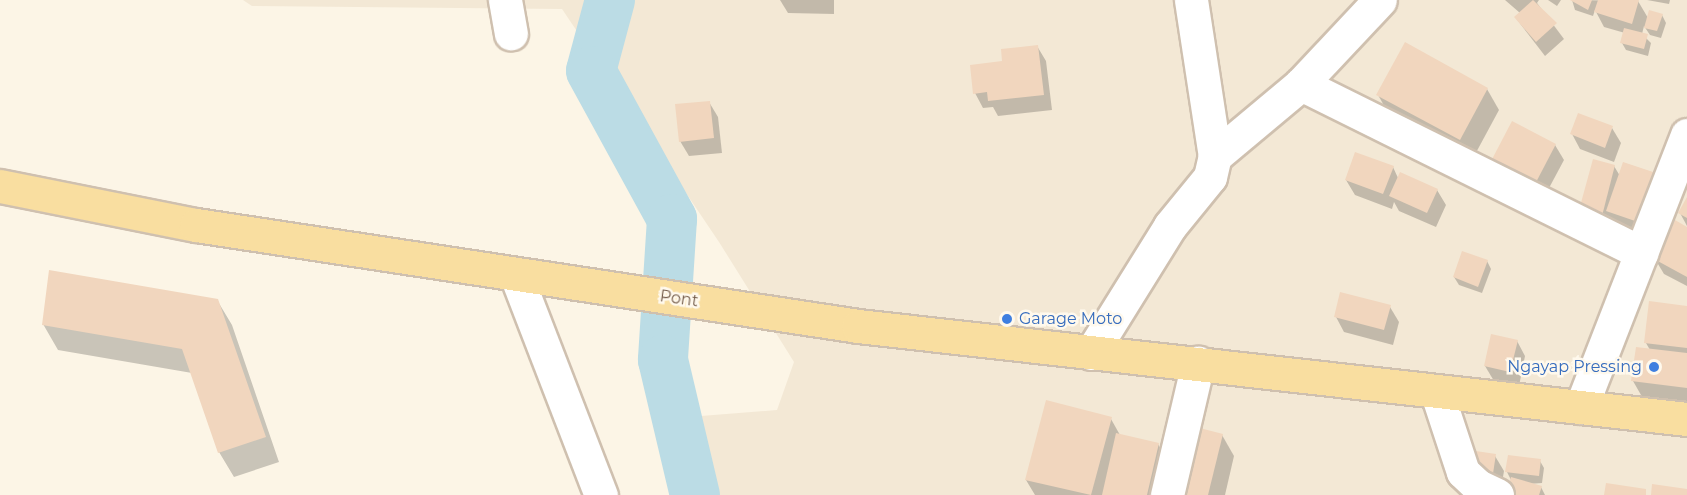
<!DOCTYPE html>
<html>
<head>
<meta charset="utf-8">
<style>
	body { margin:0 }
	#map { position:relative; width:1687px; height:495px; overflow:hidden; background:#fcf5e6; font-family:Montserrat,sans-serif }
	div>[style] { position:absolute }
	.residential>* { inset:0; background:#f3e8d5 }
	.shadow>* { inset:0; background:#0003 }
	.river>* { height:50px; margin:-25px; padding:0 25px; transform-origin:25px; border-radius:25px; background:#bbdce5 }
	.building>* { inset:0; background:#f1d6be }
	.roads { filter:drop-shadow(2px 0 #cfc0af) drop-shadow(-2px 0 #cfc0af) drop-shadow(0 2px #cfc0af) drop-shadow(0 -2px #cfc0af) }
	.minor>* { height:33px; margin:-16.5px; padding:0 16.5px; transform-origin:16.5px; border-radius:16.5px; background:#fff }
	.major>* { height:33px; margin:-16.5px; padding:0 16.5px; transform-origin:16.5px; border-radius:16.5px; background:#f9dea0 }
	.dots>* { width:16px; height:16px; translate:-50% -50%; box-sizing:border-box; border:3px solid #fff9ed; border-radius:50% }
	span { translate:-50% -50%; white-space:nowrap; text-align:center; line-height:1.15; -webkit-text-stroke:5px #fff9ed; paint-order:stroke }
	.street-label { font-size:16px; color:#755d4b }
	.shop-label { font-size:16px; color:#366cbe }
	.left { translate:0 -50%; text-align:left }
	.right { translate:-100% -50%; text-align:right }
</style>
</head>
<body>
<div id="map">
	<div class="residential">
		<i style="clip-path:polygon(243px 0,1687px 0,1687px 495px,673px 495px,663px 419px,777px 410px,794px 362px,719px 242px,562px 9px,252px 6px)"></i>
	</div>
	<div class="shadow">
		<i style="clip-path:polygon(780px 0,834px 0,834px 14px,788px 13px)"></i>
		<i style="clip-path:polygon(1505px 0,1539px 0,1537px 3px,1564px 39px,1545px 56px,1515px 17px,1520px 13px)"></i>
		<i style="clip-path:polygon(1548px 0,1561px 0,1557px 6px)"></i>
		<i style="clip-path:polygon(1572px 0,1638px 1px,1648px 18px,1662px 15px,1666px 23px,1661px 38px,1650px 35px,1644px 26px,1642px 34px,1651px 43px,1648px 56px,1626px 50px,1622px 43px,1625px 33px,1604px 27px,1595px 10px,1593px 16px,1575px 10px)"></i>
		<i style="clip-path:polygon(1647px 0,1670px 0,1669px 4px)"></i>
		<i style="clip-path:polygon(1037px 46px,1046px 61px,1052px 110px,998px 116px,993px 107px,983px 108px,975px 93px,1004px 62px)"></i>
		<i style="clip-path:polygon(1487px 89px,1499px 110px,1472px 160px,1390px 116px,1378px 95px)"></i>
		<i style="clip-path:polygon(709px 102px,718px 117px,722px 153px,689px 156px,680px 141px)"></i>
		<i style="clip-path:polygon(1612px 128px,1621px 143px,1614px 162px,1580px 149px,1572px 134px)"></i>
		<i style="clip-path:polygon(1555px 145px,1564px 160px,1541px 203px,1499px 181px)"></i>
		<i style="clip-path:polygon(1614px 166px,1620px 176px,1647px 237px,1616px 226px,1613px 220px,1610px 230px,1589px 225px)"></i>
		<i style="clip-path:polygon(1393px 167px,1398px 178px,1437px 190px,1446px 205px,1436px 227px,1399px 211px,1394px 202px,1392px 209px,1355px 195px,1346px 180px)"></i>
		<i style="clip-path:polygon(1687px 200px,1687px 226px,1680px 213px)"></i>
		<i style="clip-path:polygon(1687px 229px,1687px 286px,1664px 274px,1655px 259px)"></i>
		<i style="clip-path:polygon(1487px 261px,1491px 269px,1482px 293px,1459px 285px,1454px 277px)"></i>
		<i style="clip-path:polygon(217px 300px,232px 325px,279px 462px,234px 477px,219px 452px,192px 373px,58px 350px,43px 324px)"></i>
		<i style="clip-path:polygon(1390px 307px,1399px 322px,1393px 345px,1344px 332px,1336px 317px)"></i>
		<i style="clip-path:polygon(1687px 307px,1687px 407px,1645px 402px,1633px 381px,1650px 350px,1646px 343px)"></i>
		<i style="clip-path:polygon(1517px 341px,1525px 356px,1519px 386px,1494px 381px,1485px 366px)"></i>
		<i style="clip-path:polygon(1111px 419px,1120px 435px,1158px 444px,1166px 459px,1158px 495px,1035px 495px,1026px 480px)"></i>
		<i style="clip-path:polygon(1222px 435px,1234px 456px,1225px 495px,1171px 495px)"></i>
		<i style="clip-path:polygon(1495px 456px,1504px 471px,1500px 495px,1468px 489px)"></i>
		<i style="clip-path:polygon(1540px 461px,1544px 468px,1542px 483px,1528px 484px,1541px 487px,1545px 495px,1508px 495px,1511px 480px,1507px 472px)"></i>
	</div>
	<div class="river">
		<i style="left:610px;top:0;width:73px;rotate:105deg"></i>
		<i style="left:591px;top:71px;width:169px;rotate:61.3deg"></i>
		<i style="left:672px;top:219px;width:141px;rotate:93.7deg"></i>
		<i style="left:663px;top:360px;width:139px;rotate:76.7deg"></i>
	</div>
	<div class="building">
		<i style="clip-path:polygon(1533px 0,1557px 23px,1536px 42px,1514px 17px)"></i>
		<i style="clip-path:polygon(1570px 0,1592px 0,1588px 10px)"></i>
		<i style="clip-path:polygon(1598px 0,1639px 0,1632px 24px,1594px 12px)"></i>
		<i style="clip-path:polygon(1649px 10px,1663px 14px,1657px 31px,1644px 28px)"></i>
		<i style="clip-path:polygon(1624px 28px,1648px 34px,1644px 49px,1620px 43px)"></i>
		<i style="clip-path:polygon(1405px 42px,1488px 88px,1460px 140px,1376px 95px)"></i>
		<i style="clip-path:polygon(1038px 45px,1044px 95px,988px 101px,987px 92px,973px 94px,970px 65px,1002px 61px,1001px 49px)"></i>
		<i style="clip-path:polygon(710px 101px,714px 138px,679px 142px,675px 104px)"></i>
		<i style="clip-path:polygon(1578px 113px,1613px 126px,1605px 148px,1570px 134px)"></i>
		<i style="clip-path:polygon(1512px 121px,1556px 144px,1533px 188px,1489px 165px)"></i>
		<i style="clip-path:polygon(1355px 152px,1394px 166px,1383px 194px,1345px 180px)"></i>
		<i style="clip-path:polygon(1593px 159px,1615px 165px,1602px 216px,1579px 210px)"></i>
		<i style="clip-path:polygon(1623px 162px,1656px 173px,1638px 222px,1606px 211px)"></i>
		<i style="clip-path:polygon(1400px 172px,1438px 189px,1427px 213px,1389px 196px)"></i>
		<i style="clip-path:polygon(1687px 197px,1687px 218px,1678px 213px)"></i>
		<i style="clip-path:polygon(1675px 220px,1687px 227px,1687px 277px,1654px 259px)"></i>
		<i style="clip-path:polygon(1462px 251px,1488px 260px,1478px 287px,1453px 277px)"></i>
		<i style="clip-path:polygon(49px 270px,218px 299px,266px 437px,218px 453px,182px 349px,42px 325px)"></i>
		<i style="clip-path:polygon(1340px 292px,1391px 305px,1384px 330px,1334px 317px)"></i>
		<i style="clip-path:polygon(1649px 301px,1687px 306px,1687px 348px,1644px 343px)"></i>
		<i style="clip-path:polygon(1491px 334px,1518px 340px,1510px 372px,1484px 366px)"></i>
		<i style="clip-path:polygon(1636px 347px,1687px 353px,1687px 388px,1631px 381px)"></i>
		<i style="clip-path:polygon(1046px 400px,1112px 417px,1091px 495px,1025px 480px)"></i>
		<i style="clip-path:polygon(1188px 425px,1223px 434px,1208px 495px,1170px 495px)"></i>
		<i style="clip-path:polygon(1116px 433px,1159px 443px,1147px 495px,1102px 495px)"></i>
		<i style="clip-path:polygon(1462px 449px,1496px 454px,1492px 480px)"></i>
		<i style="clip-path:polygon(1508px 455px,1541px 459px,1539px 476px,1505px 472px)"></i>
		<i style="clip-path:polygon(1511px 477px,1542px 486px,1539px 495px,1506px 495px)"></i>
		<i style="clip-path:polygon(1606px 483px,1646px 489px,1646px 495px,1604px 495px)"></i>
		<i style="clip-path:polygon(1652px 484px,1687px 489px,1687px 495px,1651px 495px)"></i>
	</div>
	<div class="roads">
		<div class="minor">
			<i style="left:505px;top:0;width:34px;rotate:80deg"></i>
			<i style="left:1191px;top:0;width:158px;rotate:81.3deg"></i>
			<i style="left:1301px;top:84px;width:380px;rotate:26.4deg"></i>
			<i style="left:516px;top:275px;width:236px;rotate:68.9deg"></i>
			<i style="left:1091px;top:353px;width:150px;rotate:-58.1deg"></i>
			<i style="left:1170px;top:226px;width:63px;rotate:-50.8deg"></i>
			<i style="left:1210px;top:177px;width:22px;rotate:-77deg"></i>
			<i style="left:1215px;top:156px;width:112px;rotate:-39.9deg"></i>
			<i style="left:1301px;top:84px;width:115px;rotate:-46.8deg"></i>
			<i style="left:1437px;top:393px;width:83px;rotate:71.8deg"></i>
			<i style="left:1463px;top:472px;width:21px;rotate:43deg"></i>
			<i style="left:1478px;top:486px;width:21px;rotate:25deg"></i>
			<i style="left:1581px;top:407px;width:292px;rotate:-68.7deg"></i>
			<i style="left:1167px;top:495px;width:136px;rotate:-76.8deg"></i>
		</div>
		<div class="major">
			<i style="left:0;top:186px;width:200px;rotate:11.3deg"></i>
			<i style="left:196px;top:225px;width:670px;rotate:8.67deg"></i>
			<i style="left:858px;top:326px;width:834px;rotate:6.4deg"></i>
		</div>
	</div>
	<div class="dots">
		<i style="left:1007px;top:319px;background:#3f7fe0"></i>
		<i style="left:1654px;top:367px;background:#3f7fe0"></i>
	</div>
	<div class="street-label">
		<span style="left:679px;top:299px;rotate:8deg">Pont</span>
	</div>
	<div class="shop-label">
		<span class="left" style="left:1019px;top:319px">Garage Moto</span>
		<span class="right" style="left:1642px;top:367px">Ngayap Pressing</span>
	</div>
</div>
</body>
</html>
